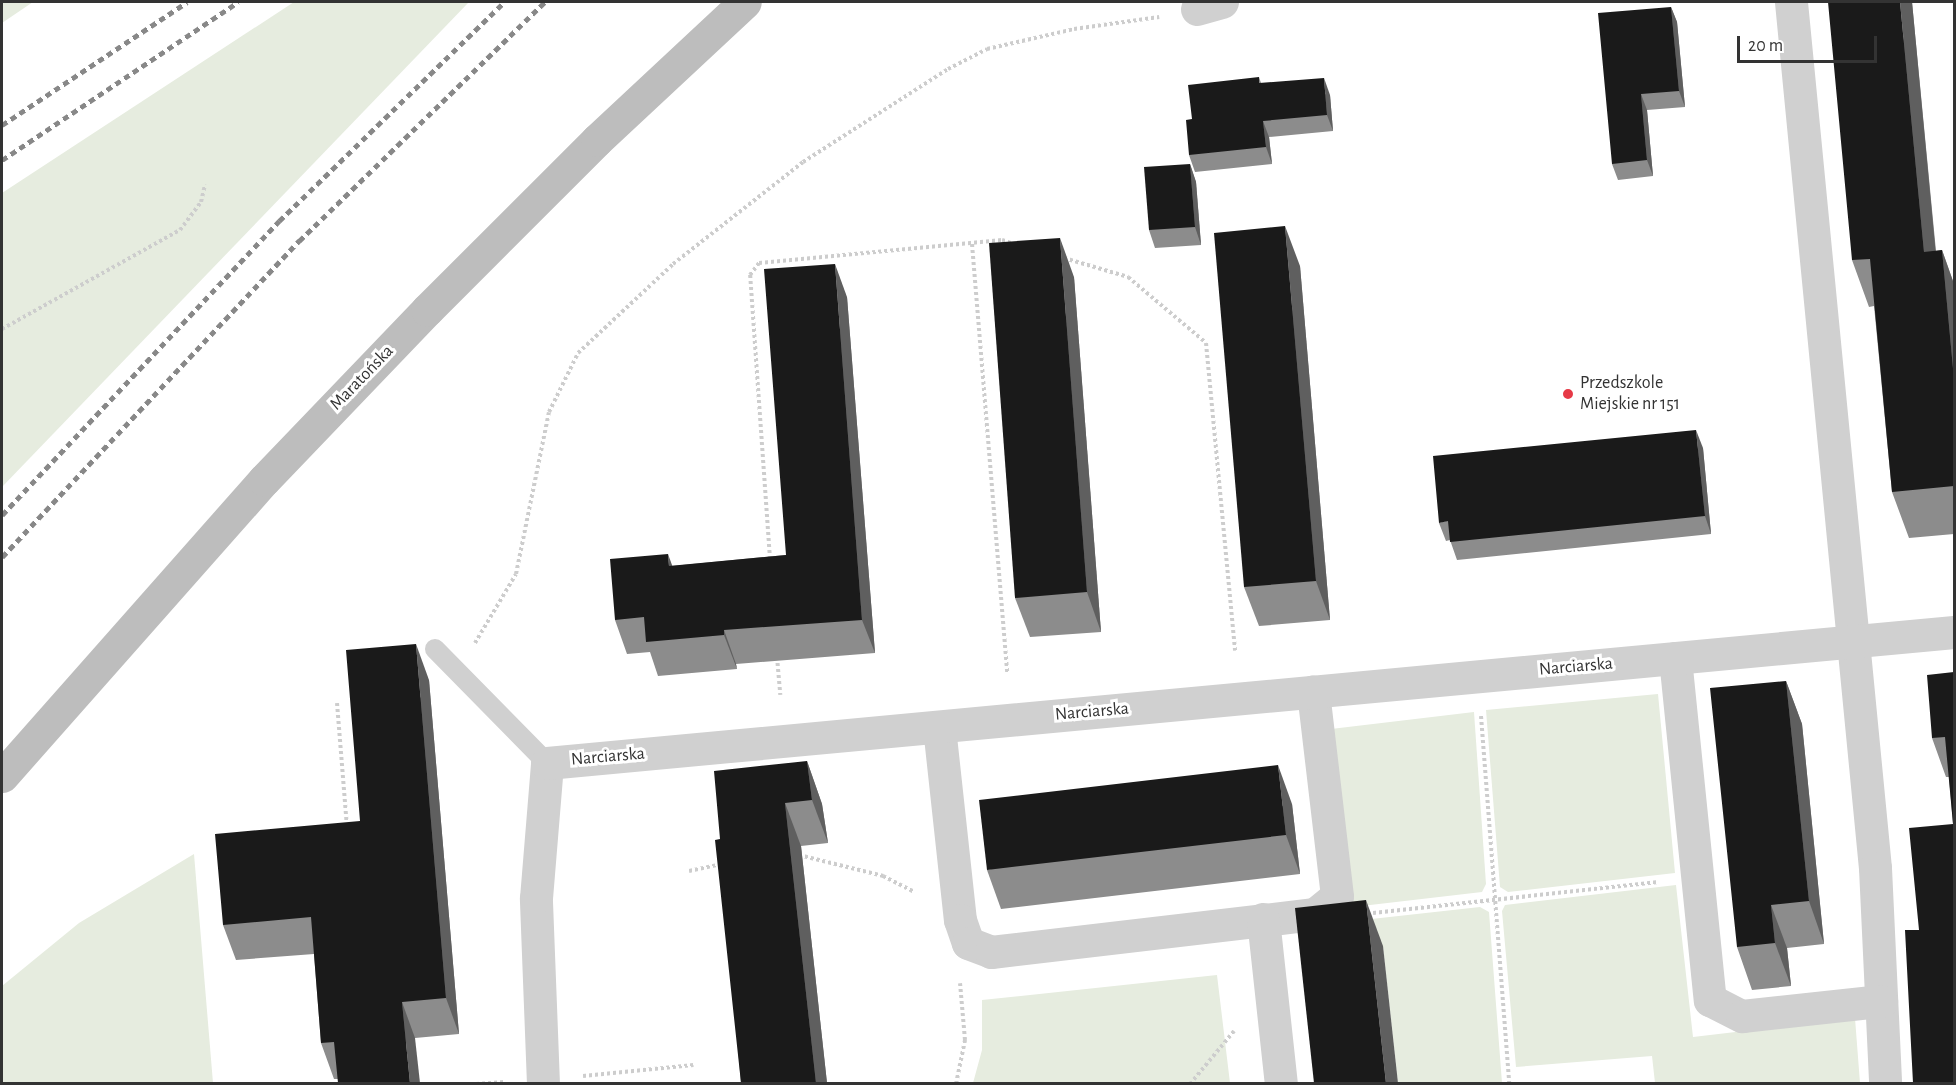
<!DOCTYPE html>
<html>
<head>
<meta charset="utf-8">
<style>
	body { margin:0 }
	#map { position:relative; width:1956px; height:1085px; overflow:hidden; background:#fff; font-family:"Alegreya Sans",sans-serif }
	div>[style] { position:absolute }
	.green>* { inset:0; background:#e6ecdf }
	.path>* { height:4px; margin-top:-2px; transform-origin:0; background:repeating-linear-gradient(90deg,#cdcdcd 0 3px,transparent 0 6px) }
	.lane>* { height:20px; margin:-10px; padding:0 10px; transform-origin:10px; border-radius:10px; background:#d0d0d0 }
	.street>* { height:33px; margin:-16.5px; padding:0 16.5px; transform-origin:16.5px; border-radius:16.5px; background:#d0d0d0 }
	.secondary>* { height:33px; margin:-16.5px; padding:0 16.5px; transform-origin:16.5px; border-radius:16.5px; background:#bdbdbd }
	.rail>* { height:4.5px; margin-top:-2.25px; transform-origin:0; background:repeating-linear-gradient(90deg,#888 0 6px,transparent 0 10.5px) }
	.wall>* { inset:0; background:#8c8c8c }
	.shaded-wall>* { inset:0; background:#5f5f5f }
	.building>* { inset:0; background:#1a1a1a }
	.dots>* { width:16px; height:16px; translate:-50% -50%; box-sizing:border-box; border:3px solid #fff; border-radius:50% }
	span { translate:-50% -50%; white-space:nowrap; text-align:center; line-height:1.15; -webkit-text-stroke:6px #fff; paint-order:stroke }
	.street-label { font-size:18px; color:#333 }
	.poi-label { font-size:18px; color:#333 }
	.left { translate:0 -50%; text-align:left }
	.frame { position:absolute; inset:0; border:3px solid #333; pointer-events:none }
	.scale { position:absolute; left:1737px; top:36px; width:140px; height:27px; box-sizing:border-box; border:3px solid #333; border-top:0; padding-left:8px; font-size:18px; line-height:21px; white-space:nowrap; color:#333; -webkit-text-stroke:4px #fff; paint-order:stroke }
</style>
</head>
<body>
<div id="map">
	<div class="green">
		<i style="clip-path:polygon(2px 2px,33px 2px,2px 23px)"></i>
		<i style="clip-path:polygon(294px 2px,469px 2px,2px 487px,2px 193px)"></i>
		<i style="clip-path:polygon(1658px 694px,1675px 873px,1508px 892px,1500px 887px,1486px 710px)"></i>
		<i style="clip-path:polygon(1474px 712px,1486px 884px,1482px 892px,1353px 907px,1331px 729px)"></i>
		<i style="clip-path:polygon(194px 854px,213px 1083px,2px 1083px,2px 986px,79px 923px)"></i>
		<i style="clip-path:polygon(1676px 885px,1693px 1037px,1855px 1018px,1860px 1083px,1655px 1083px,1652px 1056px,1516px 1067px,1502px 911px,1505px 905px)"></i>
		<i style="clip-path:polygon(1480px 907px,1489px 912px,1502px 1083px,1398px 1083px,1383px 947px,1308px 926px)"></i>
		<i style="clip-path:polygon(1217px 975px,1230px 1083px,973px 1083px,982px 1050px,982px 1000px)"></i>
	</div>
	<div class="path">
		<i style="left:972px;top:244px;width:430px;rotate:85.3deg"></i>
		<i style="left:1064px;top:258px;width:67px;rotate:16.5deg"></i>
		<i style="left:1128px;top:277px;width:102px;rotate:40.2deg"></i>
		<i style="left:1206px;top:343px;width:309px;rotate:84.6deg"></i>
		<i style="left:2px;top:329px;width:204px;rotate:-29.1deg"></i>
		<i style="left:180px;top:230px;width:35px;rotate:-53deg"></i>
		<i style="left:201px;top:202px;width:18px;rotate:-77deg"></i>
		<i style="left:770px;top:559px;width:285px;rotate:-94deg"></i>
		<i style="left:750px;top:275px;width:15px;rotate:-53deg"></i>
		<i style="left:759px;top:263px;width:244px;rotate:-5.4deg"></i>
		<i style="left:1002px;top:240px;width:9px;rotate:18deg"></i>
		<i style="left:475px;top:643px;width:80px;rotate:-59.3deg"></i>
		<i style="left:516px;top:574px;width:165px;rotate:-78.5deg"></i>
		<i style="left:549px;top:412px;width:66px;rotate:-63.8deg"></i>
		<i style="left:578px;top:353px;width:130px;rotate:-43.1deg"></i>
		<i style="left:673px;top:264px;width:165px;rotate:-38.1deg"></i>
		<i style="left:803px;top:162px;width:172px;rotate:-32.7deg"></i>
		<i style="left:948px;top:69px;width:44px;rotate:-27.1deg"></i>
		<i style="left:987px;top:49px;width:89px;rotate:-12.9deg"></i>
		<i style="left:1074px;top:29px;width:86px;rotate:-8deg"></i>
		<i style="left:777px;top:657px;width:38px;rotate:85deg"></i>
		<i style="left:337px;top:703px;width:123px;rotate:85.4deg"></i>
		<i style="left:1481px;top:716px;width:369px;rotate:85.6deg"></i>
		<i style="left:799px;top:855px;width:87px;rotate:14deg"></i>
		<i style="left:883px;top:876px;width:35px;rotate:27deg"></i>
		<i style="left:689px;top:871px;width:33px;rotate:-12deg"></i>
		<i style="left:1373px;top:913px;width:287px;rotate:-6.2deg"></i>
		<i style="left:583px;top:1076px;width:111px;rotate:-5.7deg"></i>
		<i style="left:476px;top:1084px;width:28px;rotate:-4deg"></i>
		<i style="left:956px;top:1084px;width:45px;rotate:-78.4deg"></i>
		<i style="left:965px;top:1040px;width:57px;rotate:-95deg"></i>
		<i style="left:1190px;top:1084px;width:69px;rotate:-50.3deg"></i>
	</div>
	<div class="lane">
		<i style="left:435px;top:649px;width:160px;rotate:45.5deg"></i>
	</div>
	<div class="street">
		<i style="left:1791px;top:2px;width:870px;rotate:84.46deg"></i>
		<i style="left:1875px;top:868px;width:216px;rotate:87.3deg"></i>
		<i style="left:1197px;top:9px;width:26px;rotate:-16deg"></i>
		<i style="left:1675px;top:658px;width:344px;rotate:84.2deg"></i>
		<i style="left:1710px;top:1000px;width:36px;rotate:27deg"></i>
		<i style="left:1742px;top:1016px;width:140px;rotate:-6.2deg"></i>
		<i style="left:939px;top:727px;width:194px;rotate:83.8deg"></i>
		<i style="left:960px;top:920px;width:24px;rotate:71deg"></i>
		<i style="left:968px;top:943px;width:25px;rotate:21deg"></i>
		<i style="left:991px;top:952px;width:326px;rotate:-6.7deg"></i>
		<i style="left:1315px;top:914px;width:28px;rotate:-39deg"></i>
		<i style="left:1337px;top:896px;width:206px;rotate:-96.7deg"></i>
		<i style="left:1263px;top:919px;width:166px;rotate:83.8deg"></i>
		<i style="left:543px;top:1084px;width:186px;rotate:-92.2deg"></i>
		<i style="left:536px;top:898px;width:135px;rotate:-85.3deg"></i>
		<i style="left:547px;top:763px;width:1413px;rotate:-5.32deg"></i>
	</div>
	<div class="secondary">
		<i style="left:2px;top:776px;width:395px;rotate:-48.5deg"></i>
		<i style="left:264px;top:480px;width:236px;rotate:-46.2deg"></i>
		<i style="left:427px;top:310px;width:240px;rotate:-45deg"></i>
		<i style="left:597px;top:140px;width:202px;rotate:-43deg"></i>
	</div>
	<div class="rail">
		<i style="left:2px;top:125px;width:222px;rotate:-33.6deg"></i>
		<i style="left:2px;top:160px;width:284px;rotate:-33.8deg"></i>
		<i style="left:2px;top:515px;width:404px;rotate:-46.7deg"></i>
		<i style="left:279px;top:221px;width:314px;rotate:-44.2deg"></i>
		<i style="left:2px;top:557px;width:434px;rotate:-46.8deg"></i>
		<i style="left:299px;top:241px;width:343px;rotate:-44.2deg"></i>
	</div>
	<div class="wall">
		<i style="clip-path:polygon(1912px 2px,1936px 251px,1942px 250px,1954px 284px,1954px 534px,1909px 538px,1892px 492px,1874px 306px,1869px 307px,1852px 260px)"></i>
		<i style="clip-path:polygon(1671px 7px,1677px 22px,1685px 107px,1647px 110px,1653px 176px,1618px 180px,1612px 164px)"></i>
		<i style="clip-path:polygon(1259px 77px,1261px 83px,1330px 95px,1333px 131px,1269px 137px,1272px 164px,1195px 172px,1189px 155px,1192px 119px)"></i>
		<i style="clip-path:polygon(1190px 164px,1196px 182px,1201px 245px,1155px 248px,1149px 230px)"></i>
		<i style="clip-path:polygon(1300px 266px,1330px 620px,1259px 626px,1244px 587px)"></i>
		<i style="clip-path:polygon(1074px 277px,1101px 632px,1030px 637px,1015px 598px)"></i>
		<i style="clip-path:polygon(847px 297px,875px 653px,736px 664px,737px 669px,658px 676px,650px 652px,627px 654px,615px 620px,672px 566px,786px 555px)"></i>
		<i style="clip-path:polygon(1703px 448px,1711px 534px,1457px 560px,1450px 540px,1446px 541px,1439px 523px)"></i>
		<i style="clip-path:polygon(1954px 672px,1954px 1083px,1919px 930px,1953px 824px,1949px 777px,1946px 777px,1932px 738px)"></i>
		<i style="clip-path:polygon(429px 680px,459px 1034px,415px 1038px,338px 1079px,334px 1079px,321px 1043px,314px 954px,236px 960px,223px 925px,360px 821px)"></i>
		<i style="clip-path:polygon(1786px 681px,1802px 724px,1824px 944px,1787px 948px,1791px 986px,1752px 990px,1737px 947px)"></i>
		<i style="clip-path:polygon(807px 761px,822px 804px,828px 843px,801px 846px,827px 1083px,741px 1083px,720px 839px)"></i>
		<i style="clip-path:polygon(1292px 804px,1300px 874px,1001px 909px,987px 870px)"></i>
	</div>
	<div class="shaded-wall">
		<i style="clip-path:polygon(1900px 2px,1912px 2px,1940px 298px,1924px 252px)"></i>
		<i style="clip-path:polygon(1671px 7px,1677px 22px,1685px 107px,1679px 91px)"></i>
		<i style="clip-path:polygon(1324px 78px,1330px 95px,1333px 131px,1327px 115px)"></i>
		<i style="clip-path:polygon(1641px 94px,1647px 110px,1653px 176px,1647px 160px)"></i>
		<i style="clip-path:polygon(1263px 121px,1269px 137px,1272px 164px,1266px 147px)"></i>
		<i style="clip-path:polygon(1190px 164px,1196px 182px,1201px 245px,1195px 227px)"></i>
		<i style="clip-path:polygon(1285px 226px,1300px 266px,1330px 620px,1316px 581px)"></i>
		<i style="clip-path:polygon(1060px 238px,1074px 277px,1101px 632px,1087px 592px)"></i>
		<i style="clip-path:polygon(1942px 250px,1954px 284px,1954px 379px)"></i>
		<i style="clip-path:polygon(835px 264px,847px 297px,875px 653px,862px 620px)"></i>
		<i style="clip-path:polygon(1696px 430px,1703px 448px,1711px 534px,1705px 516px)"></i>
		<i style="clip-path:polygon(668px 554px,680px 587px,669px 566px)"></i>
		<i style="clip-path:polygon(724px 630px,736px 664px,737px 669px,724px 635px)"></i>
		<i style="clip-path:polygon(416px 644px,429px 680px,459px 1034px,446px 998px)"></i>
		<i style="clip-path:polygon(1786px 681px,1802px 724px,1824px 944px,1809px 901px)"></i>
		<i style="clip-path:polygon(807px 761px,822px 804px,828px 843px,812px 800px)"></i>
		<i style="clip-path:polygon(1278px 765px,1292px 804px,1300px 874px,1286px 835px)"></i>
		<i style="clip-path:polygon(785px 803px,801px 846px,827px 1083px,816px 1083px)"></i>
		<i style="clip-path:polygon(1366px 900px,1383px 946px,1398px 1083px,1386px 1083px)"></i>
		<i style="clip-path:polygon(1771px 905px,1787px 948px,1791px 986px,1775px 943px)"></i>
		<i style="clip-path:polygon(402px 1002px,415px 1038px,420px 1083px,410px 1083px)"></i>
	</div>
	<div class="building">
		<i style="clip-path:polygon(1828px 2px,1900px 2px,1924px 252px,1942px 250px,1954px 379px,1954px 486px,1892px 492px,1870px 259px,1852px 260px)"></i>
		<i style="clip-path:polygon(1671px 7px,1679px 91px,1641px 94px,1647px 160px,1612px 164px,1598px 13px)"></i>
		<i style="clip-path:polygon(1259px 77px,1259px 83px,1324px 78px,1327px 115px,1263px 121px,1266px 147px,1189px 155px,1186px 120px,1192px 119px,1188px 85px)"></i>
		<i style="clip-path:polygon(1190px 164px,1195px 227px,1149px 230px,1144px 167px)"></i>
		<i style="clip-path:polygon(1285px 226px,1316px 581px,1244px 587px,1214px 233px)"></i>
		<i style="clip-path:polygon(1060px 238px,1087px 592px,1015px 598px,989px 243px)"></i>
		<i style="clip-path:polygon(835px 264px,862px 620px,724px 630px,724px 635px,646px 642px,644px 617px,615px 620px,610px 559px,668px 554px,669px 566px,786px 555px,764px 269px)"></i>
		<i style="clip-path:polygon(1696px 430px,1705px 516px,1450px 542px,1448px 521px,1439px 523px,1433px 456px)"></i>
		<i style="clip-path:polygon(416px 644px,446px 998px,402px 1002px,410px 1083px,338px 1083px,334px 1042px,321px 1043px,311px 917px,223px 925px,215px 834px,360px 821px,346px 650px)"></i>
		<i style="clip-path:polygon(1954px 672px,1954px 1083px,1913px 1083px,1905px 930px,1919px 930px,1909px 828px,1953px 824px,1945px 737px,1932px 738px,1927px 675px)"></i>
		<i style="clip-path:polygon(1786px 681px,1809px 901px,1771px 905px,1775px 943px,1737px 947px,1710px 688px)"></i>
		<i style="clip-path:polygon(807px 761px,812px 800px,785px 803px,816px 1083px,741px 1083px,715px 840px,720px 839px,714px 771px)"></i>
		<i style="clip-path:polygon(1278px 765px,1286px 835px,987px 870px,979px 800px)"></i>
		<i style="clip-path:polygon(1366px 900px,1386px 1083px,1314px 1083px,1295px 908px)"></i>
	</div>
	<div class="dots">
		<i style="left:1568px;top:394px;background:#e63946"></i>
	</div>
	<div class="street-label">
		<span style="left:362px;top:378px;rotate:-46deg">Maratońska</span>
		<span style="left:1576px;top:667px;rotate:-5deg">Narciarska</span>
		<span style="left:1092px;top:712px;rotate:-5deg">Narciarska</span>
		<span style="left:608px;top:757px;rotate:-5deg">Narciarska</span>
	</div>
	<div class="poi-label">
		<span class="left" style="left:1580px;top:394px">Przedszkole<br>Miejskie nr 151</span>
	</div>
	<div class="frame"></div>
	<div class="scale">20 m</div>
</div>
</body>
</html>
